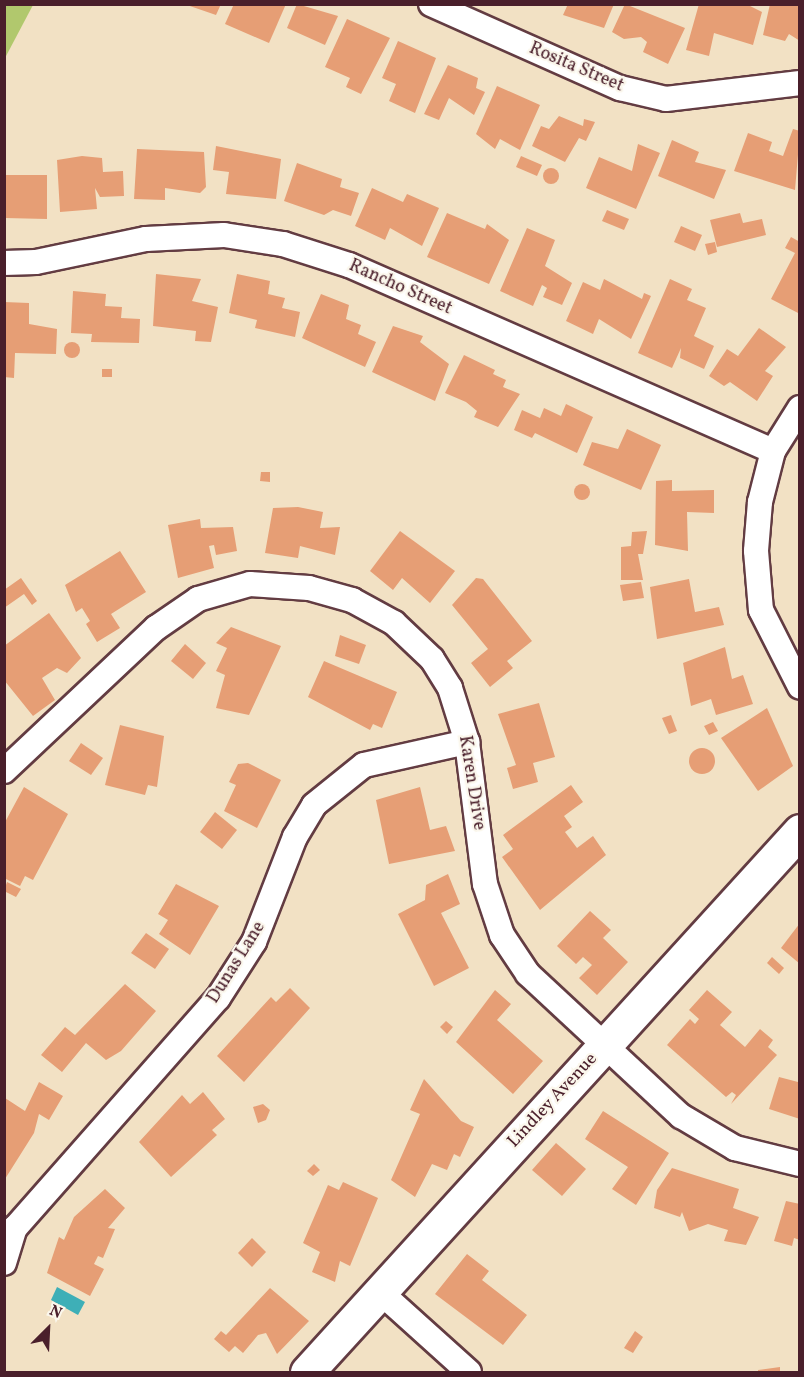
<!DOCTYPE html>
<html>
<head>
<meta charset="utf-8">
<style>
	body { margin:0 }
	#map { position:relative; width:804px; height:1377px; overflow:hidden; background:#f2e1c4; font-family:Vollkorn,serif }
	div>[style] { position:absolute }
	.green>* { inset:0; background:#b1c86d }
	.water>* { inset:0; background:#3eafb7 }
	.building>* { inset:0; background:#e69e75 }
	.round { border-radius:50% }
	.roads { filter:drop-shadow(2px 0 #633c42) drop-shadow(-2px 0 #633c42) drop-shadow(0 2px #633c42) drop-shadow(0 -2px #633c42) }
	.street>* { height:24px; margin:-12px; padding:0 12px; transform-origin:12px; border-radius:12px; background:#fff }
	.secondary>* { height:33px; margin:-16.5px; padding:0 16.5px; transform-origin:16.5px; border-radius:16.5px; background:#fff }
	span { translate:-50% -50%; white-space:nowrap; text-align:center; line-height:1.15; -webkit-text-stroke:4.5px #fbf7ec; paint-order:stroke }
	.street-label { font-size:18px; color:#4a1f2b }
	.frame { position:absolute; inset:0; border:6px solid #4a1f2b; pointer-events:none }
	.north { position:absolute; left:18px; top:1299px; width:60px; height:60px; -webkit-text-stroke:4px #fbf7ec; paint-order:stroke; rotate:24deg; font-size:16px; font-weight:700; line-height:24px; text-align:center; color:#4a1f2b }
	.north::after { content:''; display:block; margin:auto; width:21px; height:27px; background:#4a1f2b; clip-path:polygon(50% 0,100% 100%,50% 72%,0 100%) }
</style>
</head>
<body>
<div id="map">
	<div class="green">
		<i style="clip-path:polygon(5px 4px,33px 5px,5px 58px,4px 5px)"></i>
	</div>
	<div class="water">
		<i style="clip-path:polygon(57px 1287px,85px 1302px,78px 1315px,51px 1300px)"></i>
	</div>
	<div class="building">
		<i style="clip-path:polygon(184px 4px,221px 4px,216px 15px)"></i>
		<i style="clip-path:polygon(234px 4px,286px 4px,269px 43px,225px 24px)"></i>
		<i style="clip-path:polygon(297px 4px,338px 16px,325px 45px,287px 28px)"></i>
		<i style="clip-path:polygon(568px 4px,614px 4px,604px 28px,563px 15px)"></i>
		<i style="clip-path:polygon(625px 4px,685px 28px,668px 64px,643px 52px,647px 42px,641px 37px,624px 39px,612px 32px)"></i>
		<i style="clip-path:polygon(699px 4px,746px 4px,762px 12px,753px 45px,714px 33px,709px 56px,686px 50px)"></i>
		<i style="clip-path:polygon(770px 4px,800px 4px,800px 41px,789px 34px,785px 41px,763px 35px)"></i>
		<i style="clip-path:polygon(347px 19px,390px 38px,361px 94px,346px 87px,350px 78px,325px 67px)"></i>
		<i style="clip-path:polygon(398px 41px,436px 58px,415px 113px,389px 101px,396px 84px,382px 78px)"></i>
		<i style="clip-path:polygon(448px 65px,478px 78px,476px 88px,485px 92px,474px 115px,449px 98px,439px 120px,424px 114px)"></i>
		<i style="clip-path:polygon(497px 86px,540px 105px,520px 150px,500px 139px,495px 149px,476px 134px)"></i>
		<i style="clip-path:polygon(559px 116px,583px 126px,584px 119px,595px 122px,586px 141px,579px 138px,565px 162px,532px 146px,541px 126px,549px 129px)"></i>
		<i style="clip-path:polygon(793px 129px,800px 131px,795px 190px,734px 171px,748px 133px,772px 142px,769px 151px,783px 156px)"></i>
		<i style="clip-path:polygon(672px 140px,699px 152px,695px 162px,726px 170px,714px 199px,658px 176px)"></i>
		<i style="clip-path:polygon(638px 144px,660px 153px,636px 209px,586px 188px,599px 157px,632px 171px)"></i>
		<i style="clip-path:polygon(216px 146px,281px 159px,276px 199px,226px 194px,229px 172px,213px 170px)"></i>
		<i style="clip-path:polygon(137px 149px,204px 152px,206px 187px,200px 193px,165px 188px,165px 200px,134px 199px)"></i>
		<i style="clip-path:polygon(82px 156px,102px 158px,103px 172px,123px 171px,124px 196px,100px 197px,95px 188px,97px 209px,60px 212px,57px 160px)"></i>
		<i style="clip-path:polygon(521px 156px,542px 165px,537px 176px,516px 167px)"></i>
		<i style="clip-path:polygon(297px 163px,342px 179px,340px 187px,359px 193px,351px 216px,333px 210px,324px 215px,284px 201px)"></i>
		<i class="round" style="left:543px;top:168px;width:16px;height:16px"></i>
		<i style="clip-path:polygon(5px 175px,47px 175px,47px 219px,5px 218px)"></i>
		<i style="clip-path:polygon(372px 188px,403px 202px,407px 194px,439px 208px,422px 246px,390px 228px,385px 240px,355px 226px)"></i>
		<i style="clip-path:polygon(607px 210px,629px 219px,624px 230px,602px 221px)"></i>
		<i style="clip-path:polygon(447px 213px,485px 229px,487px 224px,509px 240px,489px 284px,427px 257px)"></i>
		<i style="clip-path:polygon(740px 213px,743px 223px,762px 219px,766px 235px,717px 247px,710px 220px)"></i>
		<i style="clip-path:polygon(681px 226px,702px 235px,695px 251px,674px 242px)"></i>
		<i style="clip-path:polygon(527px 228px,555px 240px,545px 266px,572px 283px,562px 305px,543px 297px,547px 288px,542px 285px,533px 306px,500px 291px)"></i>
		<i style="clip-path:polygon(791px 237px,800px 242px,800px 314px,771px 299px,795px 253px,785px 248px)"></i>
		<i style="clip-path:polygon(715px 242px,717px 252px,708px 255px,705px 244px)"></i>
		<i style="clip-path:polygon(156px 274px,201px 279px,192px 301px,218px 307px,211px 342px,195px 341px,196px 331px,153px 326px)"></i>
		<i style="clip-path:polygon(237px 274px,270px 281px,268px 294px,285px 298px,282px 308px,300px 312px,295px 337px,255px 328px,257px 320px,229px 313px)"></i>
		<i style="clip-path:polygon(604px 279px,642px 299px,644px 293px,651px 296px,631px 339px,599px 319px,593px 334px,566px 321px,583px 282px,600px 290px)"></i>
		<i style="clip-path:polygon(670px 279px,692px 289px,687px 300px,706px 308px,694px 336px,714px 346px,704px 369px,680px 358px,681px 348px,672px 368px,638px 353px)"></i>
		<i style="clip-path:polygon(73px 291px,106px 294px,105px 306px,122px 307px,121px 318px,140px 319px,139px 343px,91px 342px,92px 334px,71px 333px)"></i>
		<i style="clip-path:polygon(321px 294px,349px 305px,346px 319px,361px 325px,358px 334px,376px 342px,365px 367px,302px 338px)"></i>
		<i style="clip-path:polygon(4px 302px,29px 303px,29px 324px,57px 329px,56px 354px,15px 353px,14px 378px,4px 377px)"></i>
		<i style="clip-path:polygon(393px 326px,423px 336px,420px 342px,449px 364px,435px 401px,372px 372px)"></i>
		<i style="clip-path:polygon(759px 328px,786px 347px,765px 371px,773px 376px,757px 401px,730px 382px,724px 386px,709px 376px,727px 349px,738px 356px)"></i>
		<i class="round" style="left:64px;top:342px;width:16px;height:16px"></i>
		<i style="clip-path:polygon(464px 355px,495px 370px,493px 374px,506px 380px,503px 387px,520px 394px,498px 427px,474px 417px,477px 411px,466px 402px,445px 393px)"></i>
		<i style="clip-path:polygon(102px 369px,112px 369px,112px 377px,102px 377px)"></i>
		<i style="clip-path:polygon(566px 404px,593px 417px,577px 453px,535px 433px,532px 438px,514px 430px,522px 410px,540px 418px,544px 408px,561px 416px)"></i>
		<i style="clip-path:polygon(627px 429px,661px 445px,641px 490px,583px 465px,592px 442px,618px 449px)"></i>
		<i style="clip-path:polygon(261px 472px,270px 472px,270px 482px,260px 481px)"></i>
		<i style="clip-path:polygon(672px 480px,672px 491px,714px 490px,714px 513px,687px 512px,688px 551px,655px 545px,656px 481px)"></i>
		<i class="round" style="left:574px;top:484px;width:16px;height:16px"></i>
		<i style="clip-path:polygon(298px 507px,323px 512px,320px 528px,340px 527px,335px 555px,300px 546px,298px 558px,265px 553px,273px 508px)"></i>
		<i style="clip-path:polygon(200px 519px,201px 528px,233px 527px,237px 551px,216px 555px,214px 545px,209px 546px,214px 568px,178px 578px,168px 525px)"></i>
		<i style="clip-path:polygon(400px 531px,455px 571px,430px 603px,402px 578px,393px 590px,370px 571px)"></i>
		<i style="clip-path:polygon(647px 531px,643px 554px,638px 554px,643px 580px,621px 580px,621px 547px,631px 546px,632px 532px)"></i>
		<i style="clip-path:polygon(120px 551px,146px 592px,111px 614px,120px 628px,97px 642px,86px 624px,90px 621px,82px 608px,76px 612px,65px 585px)"></i>
		<i style="clip-path:polygon(21px 578px,37px 601px,32px 605px,24px 594px,4px 608px,4px 590px)"></i>
		<i style="clip-path:polygon(476px 578px,483px 579px,532px 641px,507px 661px,513px 668px,490px 687px,471px 663px,488px 649px,452px 605px)"></i>
		<i style="clip-path:polygon(689px 579px,695px 612px,719px 607px,724px 625px,657px 639px,650px 587px)"></i>
		<i style="clip-path:polygon(641px 582px,644px 598px,623px 601px,620px 585px)"></i>
		<i style="clip-path:polygon(49px 613px,81px 658px,67px 673px,57px 668px,42px 678px,55px 700px,33px 716px,4px 680px,4px 646px)"></i>
		<i style="clip-path:polygon(231px 627px,281px 646px,249px 715px,216px 708px,225px 675px,216px 671px,227px 648px,216px 643px)"></i>
		<i style="clip-path:polygon(340px 635px,366px 645px,359px 664px,335px 656px)"></i>
		<i style="clip-path:polygon(185px 644px,206px 663px,193px 679px,171px 661px)"></i>
		<i style="clip-path:polygon(725px 647px,732px 679px,743px 675px,753px 704px,716px 715px,711px 699px,691px 706px,683px 663px)"></i>
		<i style="clip-path:polygon(324px 661px,397px 692px,382px 728px,373px 724px,370px 730px,308px 697px)"></i>
		<i style="clip-path:polygon(539px 703px,555px 757px,533px 763px,538px 782px,513px 789px,507px 768px,516px 765px,498px 714px)"></i>
		<i style="clip-path:polygon(767px 708px,793px 766px,758px 791px,721px 738px)"></i>
		<i style="clip-path:polygon(671px 715px,677px 731px,669px 734px,662px 718px)"></i>
		<i style="clip-path:polygon(713px 722px,718px 731px,709px 735px,704px 726px)"></i>
		<i style="clip-path:polygon(120px 725px,164px 736px,157px 787px,148px 785px,145px 795px,105px 785px)"></i>
		<i style="clip-path:polygon(81px 743px,103px 758px,91px 775px,69px 761px)"></i>
		<i class="round" style="left:689px;top:748px;width:26px;height:26px"></i>
		<i style="clip-path:polygon(248px 763px,281px 780px,257px 828px,224px 811px,236px 785px,229px 782px,238px 764px)"></i>
		<i style="clip-path:polygon(571px 785px,583px 802px,564px 816px,572px 827px,565px 832px,577px 848px,593px 836px,606px 855px,540px 910px,502px 857px,513px 849px,503px 835px)"></i>
		<i style="clip-path:polygon(24px 787px,68px 814px,33px 880px,25px 876px,20px 886px,4px 878px,4px 824px)"></i>
		<i style="clip-path:polygon(420px 787px,430px 830px,446px 826px,455px 851px,389px 864px,376px 800px)"></i>
		<i style="clip-path:polygon(215px 812px,237px 830px,222px 849px,200px 832px)"></i>
		<i style="clip-path:polygon(448px 874px,460px 904px,441px 913px,469px 968px,434px 986px,398px 914px,425px 900px,426px 885px)"></i>
		<i style="clip-path:polygon(7px 882px,21px 889px,16px 897px,4px 891px)"></i>
		<i style="clip-path:polygon(176px 884px,219px 906px,190px 955px,159px 934px,168px 920px,158px 914px)"></i>
		<i style="clip-path:polygon(590px 911px,611px 930px,603px 938px,628px 962px,597px 995px,579px 978px,592px 965px,583px 957px,576px 964px,557px 946px)"></i>
		<i style="clip-path:polygon(800px 923px,800px 964px,781px 948px)"></i>
		<i style="clip-path:polygon(146px 933px,169px 949px,155px 969px,131px 953px)"></i>
		<i style="clip-path:polygon(772px 957px,784px 968px,779px 974px,767px 963px)"></i>
		<i style="clip-path:polygon(125px 984px,156px 1011px,121px 1051px,106px 1060px,86px 1043px,62px 1072px,41px 1055px,65px 1027px,75px 1035px)"></i>
		<i style="clip-path:polygon(290px 988px,310px 1008px,244px 1082px,217px 1056px,271px 997px,276px 1002px)"></i>
		<i style="clip-path:polygon(495px 990px,511px 1004px,497px 1020px,543px 1061px,513px 1094px,456px 1042px)"></i>
		<i style="clip-path:polygon(707px 990px,732px 1012px,720px 1025px,745px 1047px,760px 1029px,773px 1040px,768px 1047px,777px 1055px,731px 1104px,736px 1095px,732px 1092px,726px 1097px,667px 1045px,690px 1019px,695px 1024px,699px 1019px,689px 1010px)"></i>
		<i style="clip-path:polygon(446px 1021px,453px 1027px,447px 1034px,440px 1027px)"></i>
		<i style="clip-path:polygon(779px 1077px,798px 1082px,800px 1119px,769px 1109px)"></i>
		<i style="clip-path:polygon(424px 1079px,461px 1121px,474px 1127px,460px 1157px,454px 1154px,447px 1170px,432px 1164px,415px 1197px,391px 1180px,420px 1114px,410px 1110px)"></i>
		<i style="clip-path:polygon(39px 1082px,63px 1096px,49px 1120px,39px 1114px,34px 1133px,5px 1179px,5px 1098px,25px 1111px)"></i>
		<i style="clip-path:polygon(203px 1092px,225px 1119px,212px 1130px,217px 1135px,171px 1177px,139px 1142px,182px 1095px,190px 1104px)"></i>
		<i style="clip-path:polygon(263px 1104px,270px 1110px,266px 1120px,258px 1123px,253px 1107px)"></i>
		<i style="clip-path:polygon(603px 1111px,669px 1153px,636px 1205px,612px 1189px,628px 1167px,585px 1139px)"></i>
		<i style="clip-path:polygon(556px 1143px,586px 1169px,562px 1196px,532px 1170px)"></i>
		<i style="clip-path:polygon(314px 1164px,320px 1170px,313px 1176px,307px 1171px)"></i>
		<i style="clip-path:polygon(672px 1168px,739px 1189px,733px 1208px,759px 1217px,746px 1245px,724px 1241px,728px 1230px,708px 1224px,689px 1231px,682px 1212px,680px 1217px,654px 1208px,657px 1190px)"></i>
		<i style="clip-path:polygon(343px 1182px,378px 1198px,350px 1266px,340px 1261px,335px 1282px,312px 1272px,320px 1252px,303px 1243px,328px 1185px,339px 1190px)"></i>
		<i style="clip-path:polygon(105px 1189px,125px 1208px,108px 1228px,115px 1229px,103px 1258px,98px 1256px,94px 1264px,104px 1269px,90px 1296px,47px 1273px,59px 1237px,64px 1240px,74px 1217px)"></i>
		<i style="clip-path:polygon(786px 1201px,800px 1204px,800px 1240px,794px 1238px,792px 1246px,774px 1241px)"></i>
		<i style="clip-path:polygon(252px 1238px,266px 1252px,252px 1267px,238px 1253px)"></i>
		<i style="clip-path:polygon(467px 1254px,489px 1271px,482px 1280px,527px 1315px,503px 1345px,435px 1294px)"></i>
		<i style="clip-path:polygon(270px 1288px,309px 1321px,277px 1354px,266px 1333px,258px 1335px,243px 1353px,235px 1346px,229px 1352px,214px 1339px,221px 1331px,226px 1335px)"></i>
		<i style="clip-path:polygon(635px 1331px,643px 1337px,633px 1353px,624px 1348px)"></i>
		<i style="clip-path:polygon(780px 1367px,780px 1372px,758px 1372px,758px 1370px)"></i>
	</div>
	<div class="roads">
		<div class="street">
			<i style="left:431px;top:4px;width:207px;rotate:24deg"></i>
			<i style="left:620px;top:88px;width:47px;rotate:13.4deg"></i>
			<i style="left:666px;top:99px;width:135px;rotate:-6.8deg"></i>
			<i style="left:4px;top:263px;width:32px;rotate:-2deg"></i>
			<i style="left:36px;top:262px;width:112px;rotate:-11.8deg"></i>
			<i style="left:146px;top:239px;width:78px;rotate:-2.9deg"></i>
			<i style="left:224px;top:235px;width:60px;rotate:8.7deg"></i>
			<i style="left:283px;top:244px;width:69px;rotate:17.7deg"></i>
			<i style="left:349px;top:265px;width:463px;rotate:23.7deg"></i>
			<i style="left:800px;top:408px;width:51px;rotate:122.1deg"></i>
			<i style="left:773px;top:451px;width:53px;rotate:104.3deg"></i>
			<i style="left:760px;top:502px;width:49px;rotate:94.7deg"></i>
			<i style="left:756px;top:551px;width:59px;rotate:85.2deg"></i>
			<i style="left:761px;top:610px;width:86px;rotate:63.1deg"></i>
			<i style="left:4px;top:771px;width:209px;rotate:-43.3deg"></i>
			<i style="left:156px;top:628px;width:51px;rotate:-34.6deg"></i>
			<i style="left:198px;top:599px;width:54px;rotate:-16.1deg"></i>
			<i style="left:250px;top:584px;width:59px;rotate:3.9deg"></i>
			<i style="left:309px;top:588px;width:45px;rotate:15.6deg"></i>
			<i style="left:352px;top:600px;width:48px;rotate:28.7deg"></i>
			<i style="left:394px;top:623px;width:52px;rotate:43.5deg"></i>
			<i style="left:432px;top:659px;width:34px;rotate:58deg"></i>
			<i style="left:450px;top:688px;width:57px;rotate:72.5deg"></i>
			<i style="left:467px;top:742px;width:143px;rotate:82.8deg"></i>
			<i style="left:485px;top:884px;width:54px;rotate:71.6deg"></i>
			<i style="left:502px;top:935px;width:47px;rotate:56.3deg"></i>
			<i style="left:528px;top:974px;width:209px;rotate:42.9deg"></i>
			<i style="left:681px;top:1116px;width:63px;rotate:30.7deg"></i>
			<i style="left:735px;top:1148px;width:67px;rotate:13.8deg"></i>
			<i style="left:4px;top:1263px;width:37px;rotate:-73deg"></i>
			<i style="left:15px;top:1228px;width:307px;rotate:-48.6deg"></i>
			<i style="left:218px;top:998px;width:67px;rotate:-57.3deg"></i>
			<i style="left:254px;top:942px;width:113px;rotate:-68.7deg"></i>
			<i style="left:295px;top:837px;width:37px;rotate:-59deg"></i>
			<i style="left:314px;top:805px;width:64px;rotate:-38.7deg"></i>
			<i style="left:364px;top:765px;width:106px;rotate:-12.6deg"></i>
			<i style="left:379px;top:1291px;width:121px;rotate:42deg"></i>
		</div>
		<div class="secondary">
			<i style="left:307px;top:1372px;width:732px;rotate:-47.66deg"></i>
		</div>
	</div>
	<div class="street-label">
		<span style="left:576px;top:68px;rotate:23deg">Rosita Street</span>
		<span style="left:400px;top:288px;rotate:24deg">Rancho Street</span>
		<span style="left:471px;top:783px;rotate:81deg">Karen Drive</span>
		<span style="left:237px;top:963px;rotate:-58deg">Dunas Lane</span>
		<span style="left:553px;top:1101px;rotate:-47deg">Lindley Avenue</span>
	</div>
	<div class="frame"></div>
	<div class="north">N</div>
</div>
</body>
</html>
